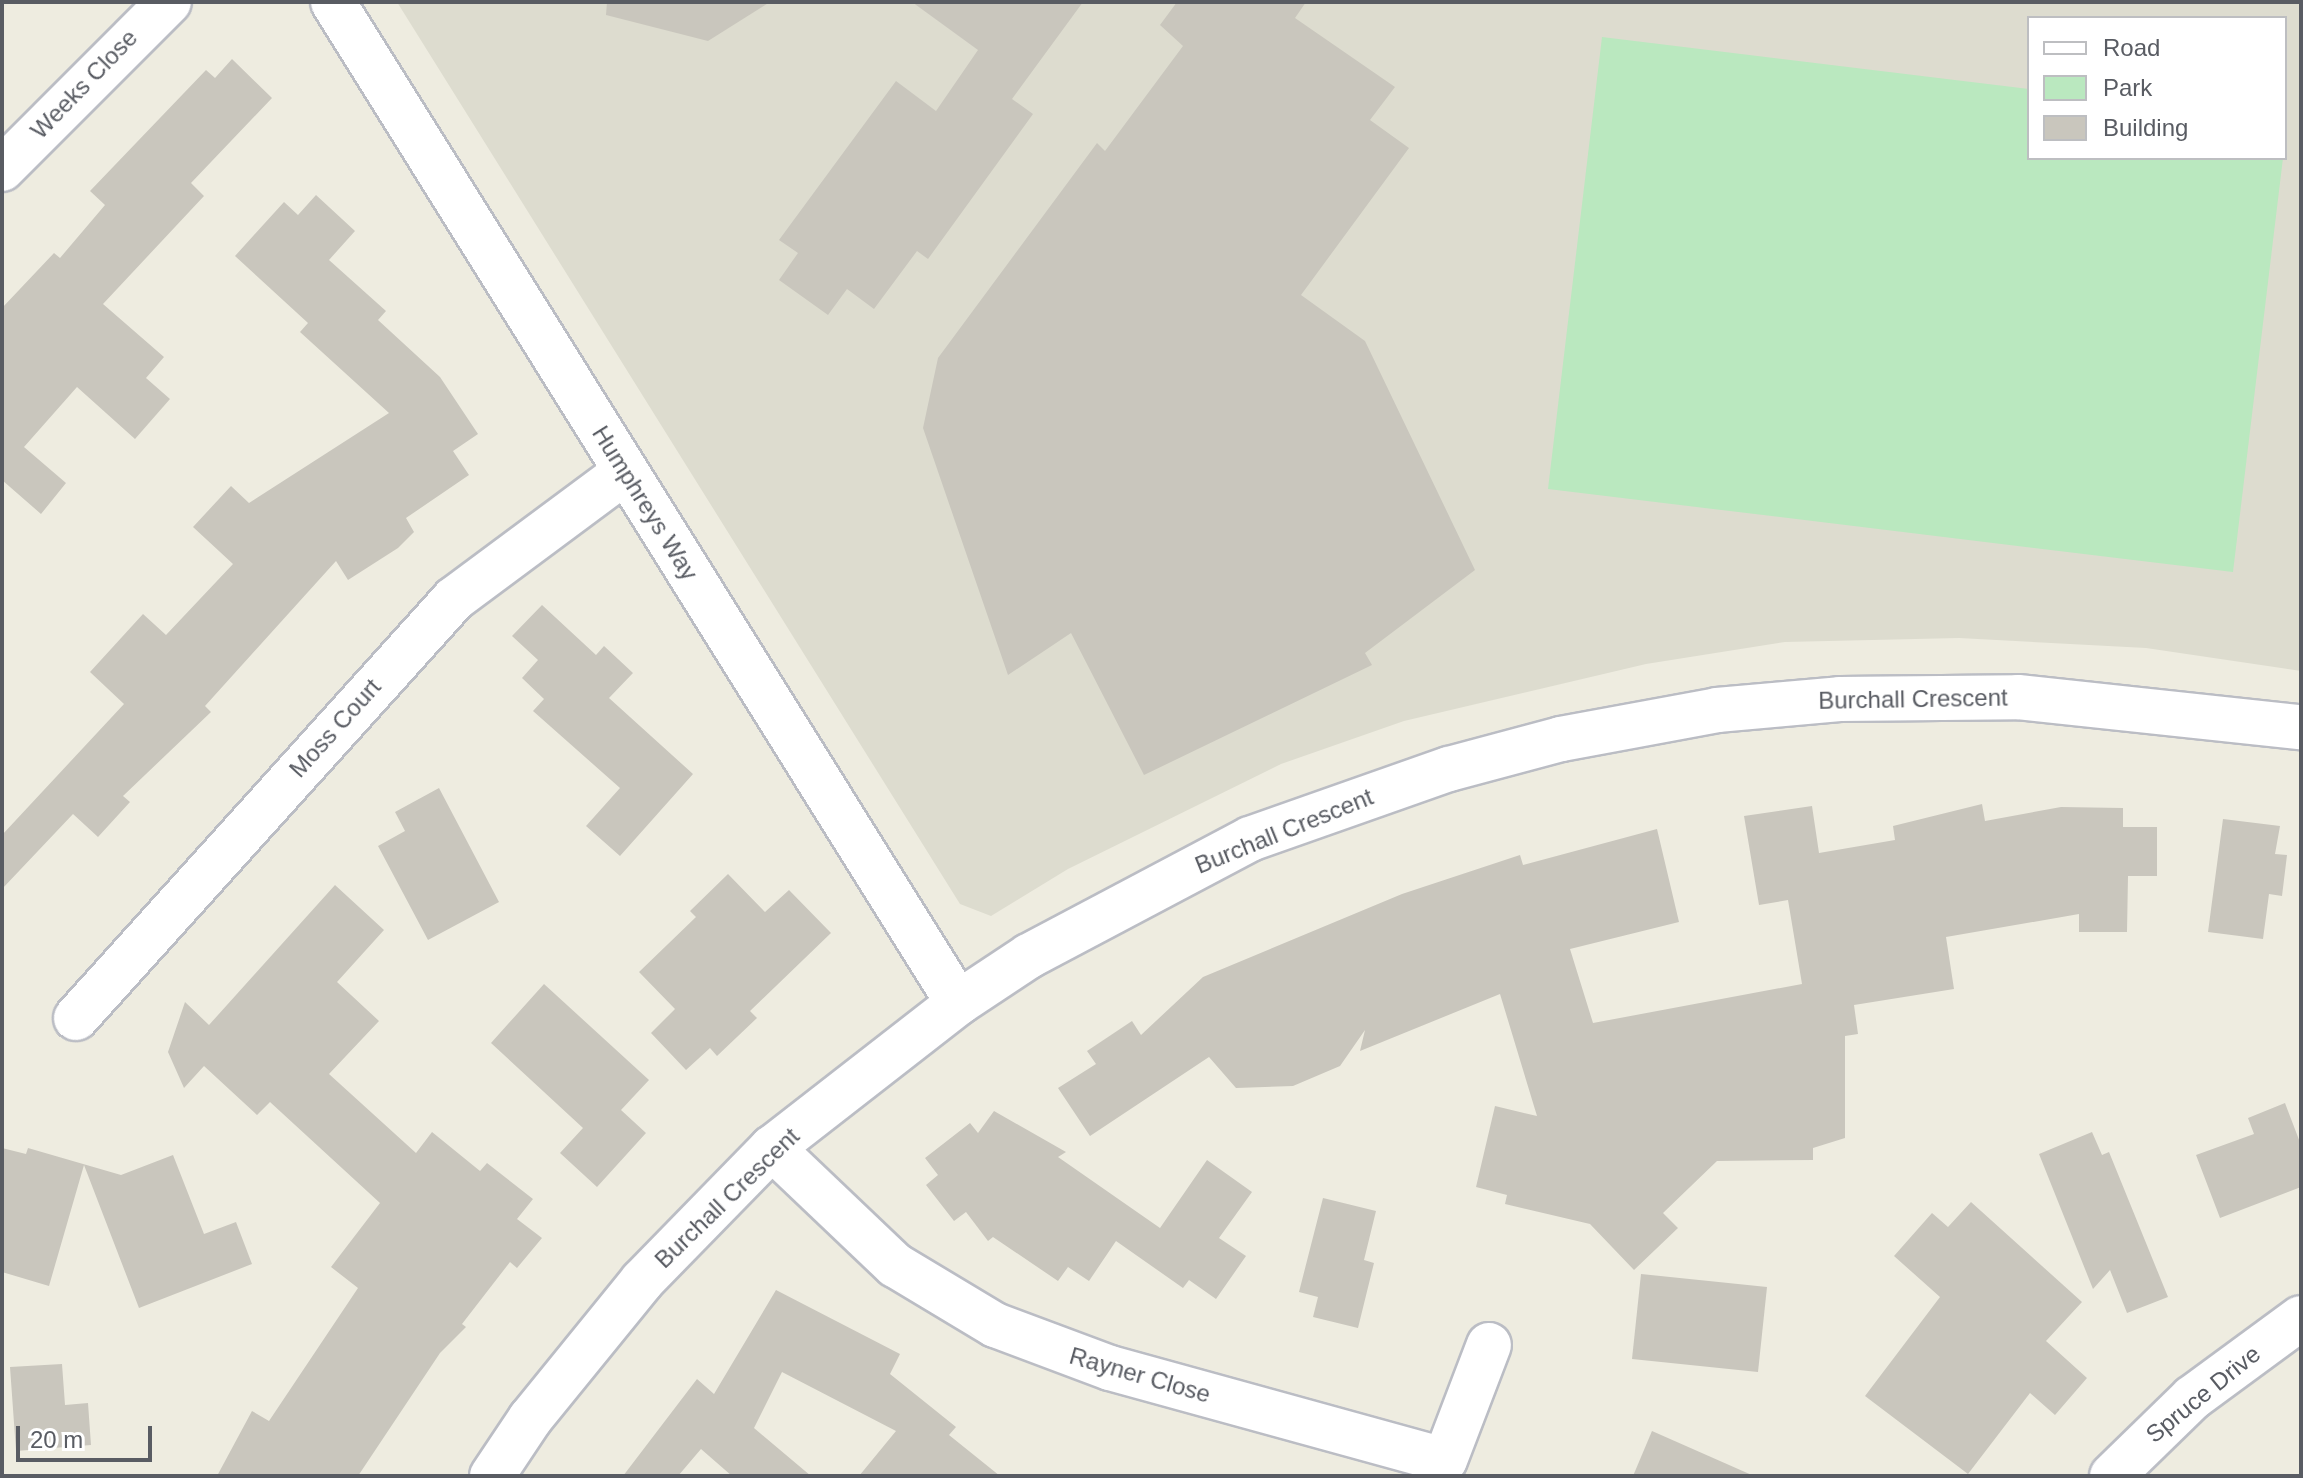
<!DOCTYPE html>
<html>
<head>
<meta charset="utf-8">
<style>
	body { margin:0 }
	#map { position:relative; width:2303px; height:1478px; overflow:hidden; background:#eeece0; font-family:Helvetica,sans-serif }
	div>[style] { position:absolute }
	.education>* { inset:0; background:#dddccf }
	.green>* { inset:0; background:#bae8bf }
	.building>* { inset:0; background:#c9c6bd }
	.roads { filter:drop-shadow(2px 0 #bbbdc4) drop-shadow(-2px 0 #bbbdc4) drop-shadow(0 2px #bbbdc4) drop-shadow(0 -2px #bbbdc4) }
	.street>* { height:44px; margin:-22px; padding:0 22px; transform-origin:22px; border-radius:22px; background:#fff }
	span { translate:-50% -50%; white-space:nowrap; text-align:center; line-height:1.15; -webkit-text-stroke:6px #fff; paint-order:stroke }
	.street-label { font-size:24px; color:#595c63 }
	.frame { position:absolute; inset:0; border:4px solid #595c63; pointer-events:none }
	.legend { position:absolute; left:2027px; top:16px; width:260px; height:144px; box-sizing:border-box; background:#fff; border:2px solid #bdbec1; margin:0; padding:10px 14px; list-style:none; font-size:24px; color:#595c63 }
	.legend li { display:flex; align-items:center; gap:16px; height:40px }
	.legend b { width:40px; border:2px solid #bdbec1 }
	.scale { position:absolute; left:16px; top:1426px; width:136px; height:36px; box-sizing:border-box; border:4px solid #595c63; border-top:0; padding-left:10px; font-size:24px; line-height:28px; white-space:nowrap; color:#595c63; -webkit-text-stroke:6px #fff; paint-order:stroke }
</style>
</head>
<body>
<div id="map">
	<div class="education">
		<i style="clip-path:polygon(evenodd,397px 2px,2301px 2px,2301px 671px,2146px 648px,1959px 638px,1785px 642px,1646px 664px,1404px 721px,1281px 764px,1068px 869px,991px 916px,960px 904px,397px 2px,2029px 18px,2285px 18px,2285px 158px,2029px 158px,2029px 18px)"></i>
	</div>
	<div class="green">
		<i style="clip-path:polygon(1602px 37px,2029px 89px,2029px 158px,2283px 158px,2233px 572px,1548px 489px)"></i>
	</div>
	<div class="building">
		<i style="clip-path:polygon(607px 2px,770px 2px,708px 41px,606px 15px)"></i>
		<i style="clip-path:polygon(912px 2px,1083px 2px,1012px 99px,1033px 114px,928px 259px,917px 251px,874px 309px,847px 289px,828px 315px,779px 280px,798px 253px,779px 240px,896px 81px,936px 111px,978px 50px)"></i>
		<i style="clip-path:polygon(1177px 2px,1306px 2px,1295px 18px,1395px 87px,1370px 120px,1409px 148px,1301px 295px,1365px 341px,1475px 570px,1365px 653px,1372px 665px,1144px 775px,1071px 633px,1008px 675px,923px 428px,938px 358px,1097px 143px,1105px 151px,1183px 46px,1160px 25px)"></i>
		<i style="clip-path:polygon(232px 59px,272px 98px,191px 183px,204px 196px,103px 304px,164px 357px,146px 378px,170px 399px,135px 439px,77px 387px,24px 447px,66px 483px,41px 514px,2px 480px,2px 308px,54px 253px,60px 258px,105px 205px,90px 191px,206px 70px,215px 78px)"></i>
		<i style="clip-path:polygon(316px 195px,355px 231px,329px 260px,386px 311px,378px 320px,440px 377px,478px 434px,453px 451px,469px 475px,406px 518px,414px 532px,398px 548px,348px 580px,336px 561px,205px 706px,211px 712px,123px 796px,130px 802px,98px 837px,73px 814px,2px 889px,2px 835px,124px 704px,90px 672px,143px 614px,166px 635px,233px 564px,193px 527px,231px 486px,249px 503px,389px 413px,300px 332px,308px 323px,235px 256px,284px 202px,298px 215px)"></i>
		<i style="clip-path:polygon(542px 605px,596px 655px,604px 646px,633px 673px,609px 698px,693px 774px,620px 856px,586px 826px,620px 788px,533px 711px,544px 699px,522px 678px,538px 660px,512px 636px)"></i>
		<i style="clip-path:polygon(439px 788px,499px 902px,428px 940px,378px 846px,405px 831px,395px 812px)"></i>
		<i style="clip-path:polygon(1982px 804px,1985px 821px,2061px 807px,2123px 808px,2123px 827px,2157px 827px,2157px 876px,2128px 876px,2127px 932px,2079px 932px,2079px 914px,1946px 937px,1954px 989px,1854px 1005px,1858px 1034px,1845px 1036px,1845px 1138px,1813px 1148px,1813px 1160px,1717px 1161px,1663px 1213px,1678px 1228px,1634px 1270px,1590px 1224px,1505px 1204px,1507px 1195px,1476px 1187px,1495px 1106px,1537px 1116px,1500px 994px,1360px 1051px,1365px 1030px,1340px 1066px,1293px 1086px,1236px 1088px,1209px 1057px,1090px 1136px,1058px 1088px,1096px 1064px,1087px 1051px,1132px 1021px,1141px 1035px,1203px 977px,1402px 894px,1520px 855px,1523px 865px,1657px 829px,1679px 922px,1570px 949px,1593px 1023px,1802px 984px,1788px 900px,1759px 905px,1744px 816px,1812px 806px,1819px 853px,1895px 840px,1893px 826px)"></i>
		<i style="clip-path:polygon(2223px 819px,2280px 826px,2275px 854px,2287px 855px,2282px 896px,2269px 894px,2263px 939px,2208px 932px)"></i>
		<i style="clip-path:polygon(728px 874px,765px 912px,789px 890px,831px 933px,750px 1011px,757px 1018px,717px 1056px,710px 1048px,686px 1070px,651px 1033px,675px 1009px,639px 972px,696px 917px,690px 911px)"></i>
		<i style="clip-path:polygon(335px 885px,384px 930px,337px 982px,379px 1021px,329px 1074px,416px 1153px,432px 1132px,480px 1171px,487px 1163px,533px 1199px,517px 1219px,542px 1238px,517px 1268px,510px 1262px,462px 1324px,466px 1327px,440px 1353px,358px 1476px,217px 1476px,252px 1411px,269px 1421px,358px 1288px,331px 1267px,380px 1203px,270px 1102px,257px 1115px,204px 1066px,184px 1088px,168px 1052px,185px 1002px,209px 1025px)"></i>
		<i style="clip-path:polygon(544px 984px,649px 1080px,621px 1110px,646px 1133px,597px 1187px,560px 1153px,583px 1128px,491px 1043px)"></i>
		<i style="clip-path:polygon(2285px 1103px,2301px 1145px,2301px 1187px,2220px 1218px,2196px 1155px,2254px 1134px,2248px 1118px)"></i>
		<i style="clip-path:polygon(994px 1111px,1066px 1152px,1058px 1157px,1160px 1228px,1207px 1160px,1252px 1192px,1219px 1238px,1246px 1256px,1216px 1299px,1189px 1280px,1183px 1288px,1116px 1241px,1089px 1281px,1068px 1267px,1058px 1281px,993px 1237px,988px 1241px,966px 1212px,954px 1221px,926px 1185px,938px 1175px,925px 1158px,970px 1123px,978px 1133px)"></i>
		<i style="clip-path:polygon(2092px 1132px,2102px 1155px,2109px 1152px,2168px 1297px,2127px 1313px,2110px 1270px,2093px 1289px,2039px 1154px)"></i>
		<i style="clip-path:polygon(2px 1148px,26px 1154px,28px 1148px,121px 1175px,173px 1155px,204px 1234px,236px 1222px,252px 1264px,139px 1308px,84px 1165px,49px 1286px,2px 1272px)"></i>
		<i style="clip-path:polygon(1323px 1198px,1376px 1211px,1364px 1260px,1374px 1263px,1358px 1328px,1313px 1317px,1318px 1297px,1299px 1292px)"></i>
		<i style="clip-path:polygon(1971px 1202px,2082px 1302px,2046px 1341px,2087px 1378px,2055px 1415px,2030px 1393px,1968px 1474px,1865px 1396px,1940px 1297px,1894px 1256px,1932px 1213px,1948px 1227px)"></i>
		<i style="clip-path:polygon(1641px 1274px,1767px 1287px,1758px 1372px,1632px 1359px)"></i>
		<i style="clip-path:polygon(776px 1290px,900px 1354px,890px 1374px,956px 1427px,949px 1435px,1000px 1476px,859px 1476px,896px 1431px,782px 1372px,754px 1428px,811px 1476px,732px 1476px,701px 1449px,678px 1476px,623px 1476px,697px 1379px,714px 1394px)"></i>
		<i style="clip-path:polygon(62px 1364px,65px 1405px,88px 1403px,91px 1445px,16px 1451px,10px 1367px)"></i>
		<i style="clip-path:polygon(1652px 1431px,1754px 1476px,1633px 1476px)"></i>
	</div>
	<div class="roads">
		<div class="street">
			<i style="left:333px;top:2px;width:1180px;rotate:58.02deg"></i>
			<i style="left:2px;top:169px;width:236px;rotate:-45deg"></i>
			<i style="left:76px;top:1018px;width:564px;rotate:-47.94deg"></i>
			<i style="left:454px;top:599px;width:213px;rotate:-36.6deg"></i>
			<i style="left:772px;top:1148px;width:170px;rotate:43.6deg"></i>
			<i style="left:895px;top:1265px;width:117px;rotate:31deg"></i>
			<i style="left:995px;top:1325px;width:123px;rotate:20.5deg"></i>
			<i style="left:1110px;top:1368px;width:347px;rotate:15.4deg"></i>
			<i style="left:1445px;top:1460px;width:123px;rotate:-69.1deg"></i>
			<i style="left:492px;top:1476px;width:69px;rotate:-56.3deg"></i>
			<i style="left:530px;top:1419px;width:178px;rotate:-50.9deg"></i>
			<i style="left:642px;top:1281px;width:186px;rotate:-45.7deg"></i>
			<i style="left:772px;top:1148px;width:236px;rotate:-37.9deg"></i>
			<i style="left:958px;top:1003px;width:85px;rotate:-33.5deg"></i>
			<i style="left:1029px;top:956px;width:250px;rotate:-27.9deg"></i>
			<i style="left:1250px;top:839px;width:211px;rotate:-19.4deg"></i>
			<i style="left:1449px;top:769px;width:116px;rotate:-15deg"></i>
			<i style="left:1561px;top:739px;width:159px;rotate:-10.5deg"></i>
			<i style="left:1717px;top:710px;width:123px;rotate:-5.1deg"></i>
			<i style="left:1840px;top:699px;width:178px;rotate:-0.6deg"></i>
			<i style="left:2018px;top:697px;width:285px;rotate:6.1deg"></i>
			<i style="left:2112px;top:1476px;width:112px;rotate:-44.3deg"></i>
			<i style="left:2192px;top:1398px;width:135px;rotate:-36.3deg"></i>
		</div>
	</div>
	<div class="street-label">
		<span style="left:84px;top:84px;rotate:-46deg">Weeks Close</span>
		<span style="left:645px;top:503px;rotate:58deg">Humphreys Way</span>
		<span style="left:1913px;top:699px;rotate:-1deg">Burchall Crescent</span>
		<span style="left:335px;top:728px;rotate:-48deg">Moss Court</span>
		<span style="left:1284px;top:831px;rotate:-22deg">Burchall Crescent</span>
		<span style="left:727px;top:1198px;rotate:-44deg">Burchall Crescent</span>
		<span style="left:1140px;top:1375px;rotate:16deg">Rayner Close</span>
		<span style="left:2203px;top:1394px;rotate:-39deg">Spruce Drive</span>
	</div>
	<div class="frame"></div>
	<ul class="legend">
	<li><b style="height:10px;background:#fff"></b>Road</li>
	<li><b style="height:22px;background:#bae8bf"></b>Park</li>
	<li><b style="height:22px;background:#c9c6bd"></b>Building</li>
	</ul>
	<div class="scale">20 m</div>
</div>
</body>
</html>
